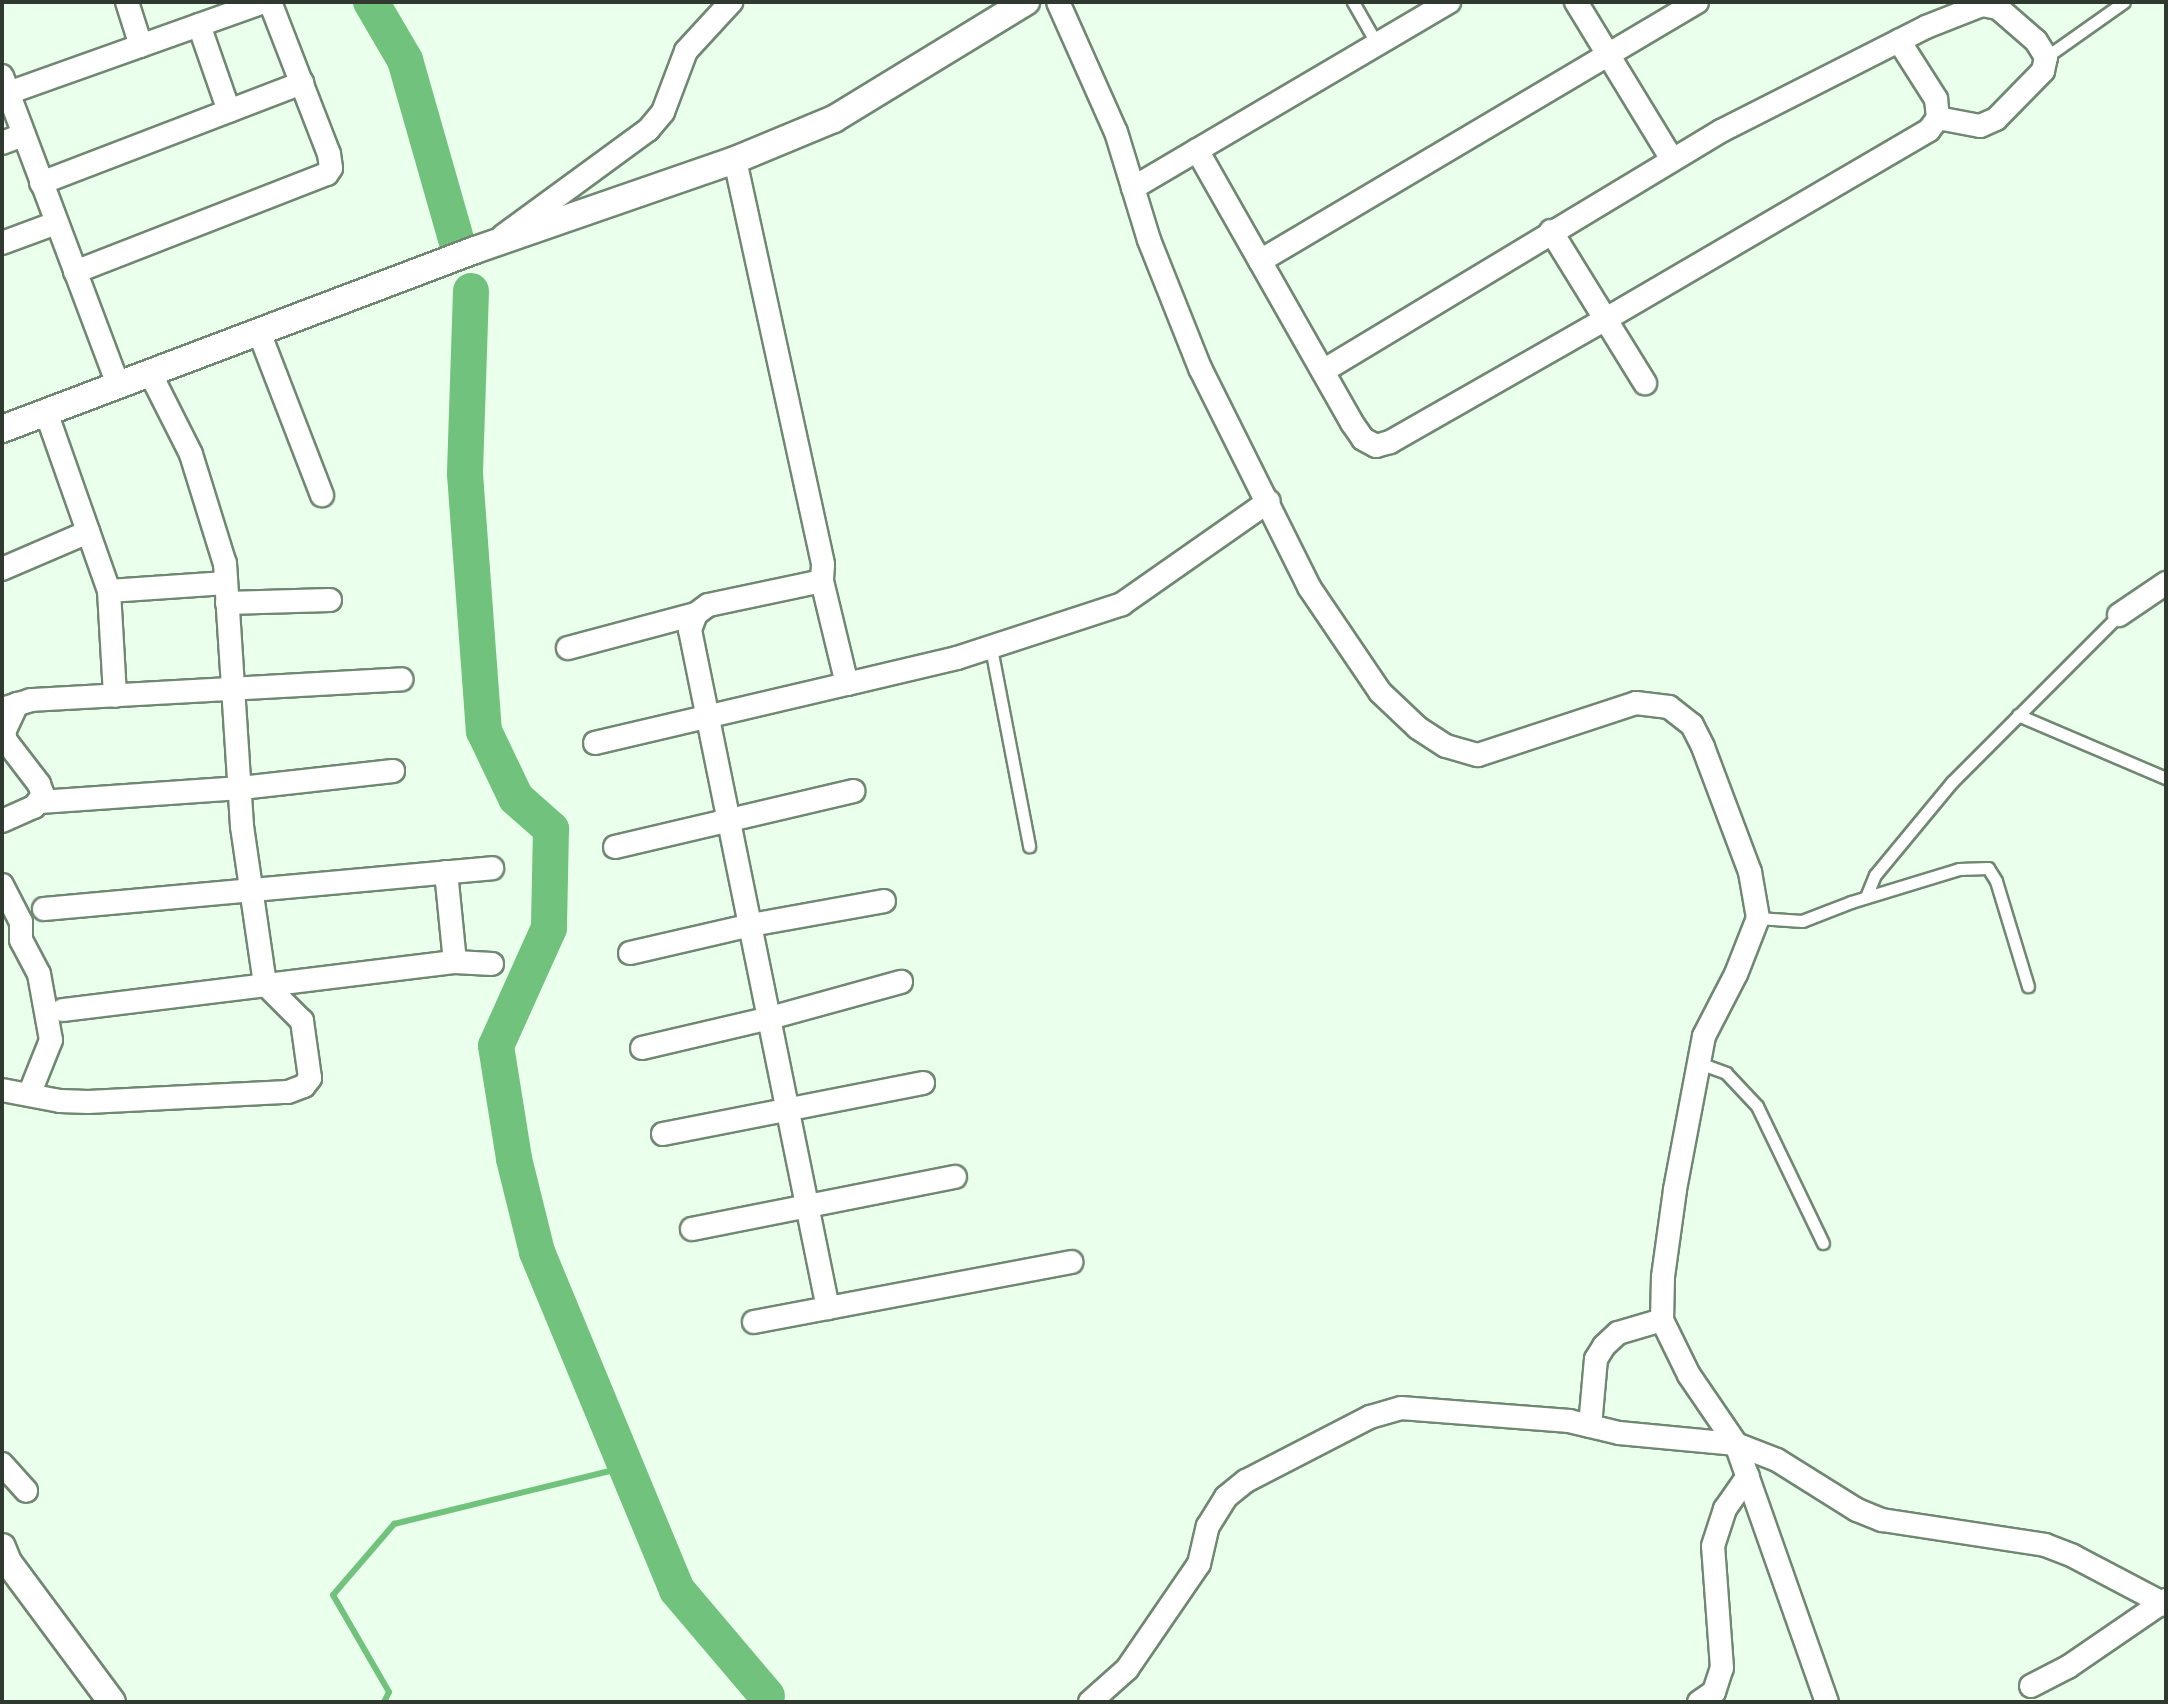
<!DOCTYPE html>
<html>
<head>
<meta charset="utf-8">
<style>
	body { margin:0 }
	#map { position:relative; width:2168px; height:1704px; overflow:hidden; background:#eaffec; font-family:"IBM Plex Serif",serif }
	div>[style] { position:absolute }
	.stream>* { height:6px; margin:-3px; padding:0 3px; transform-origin:3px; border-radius:3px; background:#71c27c }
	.river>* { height:36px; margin:-18px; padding:0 18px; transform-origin:18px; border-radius:18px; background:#71c27c }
	.roads { filter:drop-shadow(2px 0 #708772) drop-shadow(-2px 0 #708772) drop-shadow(0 2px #708772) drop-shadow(0 -2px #708772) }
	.service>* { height:11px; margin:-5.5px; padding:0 5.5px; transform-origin:5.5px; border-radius:5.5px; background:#fff }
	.minor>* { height:22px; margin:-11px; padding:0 11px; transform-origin:11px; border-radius:11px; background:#fff }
	.tertiary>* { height:26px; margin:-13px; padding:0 13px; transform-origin:13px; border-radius:13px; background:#fff }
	span { translate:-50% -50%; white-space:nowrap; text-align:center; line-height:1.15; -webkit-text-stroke:8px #eaffec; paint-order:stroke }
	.frame { position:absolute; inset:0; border:4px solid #2f3930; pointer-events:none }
</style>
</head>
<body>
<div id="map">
	<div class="stream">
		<i style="left:384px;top:1702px;width:11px;rotate:-63deg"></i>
		<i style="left:389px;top:1692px;width:112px;rotate:-120deg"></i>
		<i style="left:333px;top:1595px;width:94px;rotate:-49.3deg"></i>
		<i style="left:394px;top:1524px;width:239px;rotate:-13.8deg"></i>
	</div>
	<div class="river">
		<i style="left:371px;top:2px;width:67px;rotate:59.6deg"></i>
		<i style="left:405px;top:60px;width:190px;rotate:74.1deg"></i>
		<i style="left:471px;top:291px;width:183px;rotate:91.9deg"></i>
		<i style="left:465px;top:474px;width:258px;rotate:85.8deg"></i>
		<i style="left:484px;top:731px;width:74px;rotate:64.5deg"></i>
		<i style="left:516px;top:798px;width:47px;rotate:41.5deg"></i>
		<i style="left:551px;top:829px;width:99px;rotate:91.2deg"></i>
		<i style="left:549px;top:928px;width:129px;rotate:114.2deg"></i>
		<i style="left:496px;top:1046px;width:114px;rotate:80.9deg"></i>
		<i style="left:514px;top:1159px;width:96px;rotate:76.1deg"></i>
		<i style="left:537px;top:1252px;width:366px;rotate:67.5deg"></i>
		<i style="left:677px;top:1590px;width:139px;rotate:49.7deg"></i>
	</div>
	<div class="roads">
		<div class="service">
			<i style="left:1353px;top:2px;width:48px;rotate:60.3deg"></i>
			<i style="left:2046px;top:57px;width:95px;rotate:-35.2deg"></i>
			<i style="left:991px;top:648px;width:202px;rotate:79.1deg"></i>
			<i style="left:2018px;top:715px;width:161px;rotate:23.1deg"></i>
			<i style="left:1866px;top:897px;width:24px;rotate:-68deg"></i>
			<i style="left:1875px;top:875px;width:121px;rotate:-50.4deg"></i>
			<i style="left:1952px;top:782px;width:236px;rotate:-45deg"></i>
			<i style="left:1758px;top:918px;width:44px;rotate:3.9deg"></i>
			<i style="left:1802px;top:921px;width:53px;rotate:-21.2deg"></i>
			<i style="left:1851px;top:902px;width:113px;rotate:-17deg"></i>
			<i style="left:1959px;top:869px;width:29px;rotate:-2deg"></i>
			<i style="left:1988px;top:868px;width:15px;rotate:58deg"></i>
			<i style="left:1996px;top:881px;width:110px;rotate:73.1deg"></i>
			<i style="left:1699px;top:1063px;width:29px;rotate:20deg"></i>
			<i style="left:1726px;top:1073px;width:45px;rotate:46.8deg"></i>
			<i style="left:1757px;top:1106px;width:152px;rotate:64.3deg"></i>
		</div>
		<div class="minor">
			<i style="left:127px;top:2px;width:46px;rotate:72.3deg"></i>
			<i style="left:1058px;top:2px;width:142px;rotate:66deg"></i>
			<i style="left:1116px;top:132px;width:113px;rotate:73deg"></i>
			<i style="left:1149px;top:240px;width:138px;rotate:68.3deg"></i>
			<i style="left:1200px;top:368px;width:245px;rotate:63.5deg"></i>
			<i style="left:1309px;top:587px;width:127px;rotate:55.9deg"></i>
			<i style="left:1380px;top:692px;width:52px;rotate:43.5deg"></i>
			<i style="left:1418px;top:728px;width:33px;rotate:33deg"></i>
			<i style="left:1446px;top:746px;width:33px;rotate:16deg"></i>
			<i style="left:1478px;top:755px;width:166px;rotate:-18.2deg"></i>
			<i style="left:1636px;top:703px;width:33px;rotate:7deg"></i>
			<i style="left:1669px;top:707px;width:29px;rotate:38deg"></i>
			<i style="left:1692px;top:725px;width:25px;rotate:63deg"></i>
			<i style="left:1703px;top:747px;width:134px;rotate:69.4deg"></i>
			<i style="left:1750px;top:872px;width:47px;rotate:80.1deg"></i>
			<i style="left:1758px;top:918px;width:60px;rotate:111.4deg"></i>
			<i style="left:1736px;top:974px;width:70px;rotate:117.3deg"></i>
			<i style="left:1704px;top:1036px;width:157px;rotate:100.7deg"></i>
			<i style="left:1675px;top:1190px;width:88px;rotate:97.9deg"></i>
			<i style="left:1663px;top:1277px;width:43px;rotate:91.3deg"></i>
			<i style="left:1662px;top:1320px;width:61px;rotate:63.9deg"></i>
			<i style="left:1689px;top:1375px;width:83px;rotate:55.7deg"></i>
			<i style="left:1736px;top:1444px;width:274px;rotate:70.6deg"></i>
			<i style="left:1576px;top:2px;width:184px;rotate:58.6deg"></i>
			<i style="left:199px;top:25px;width:91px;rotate:70.8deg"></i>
			<i style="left:2px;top:76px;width:330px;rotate:69.4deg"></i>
			<i style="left:8px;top:93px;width:271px;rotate:-19.6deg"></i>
			<i style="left:2px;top:143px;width:22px;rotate:-21deg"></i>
			<i style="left:1197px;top:150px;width:314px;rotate:60.4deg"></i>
			<i style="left:1352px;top:423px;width:19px;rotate:55deg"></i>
			<i style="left:1363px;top:439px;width:15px;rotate:28deg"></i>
			<i style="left:1376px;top:446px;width:15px;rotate:-16deg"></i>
			<i style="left:1390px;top:442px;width:249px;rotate:-29.7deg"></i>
			<i style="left:1606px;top:319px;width:374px;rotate:-30.3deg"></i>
			<i style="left:1929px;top:130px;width:15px;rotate:-53deg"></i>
			<i style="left:1938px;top:118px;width:19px;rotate:-96deg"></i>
			<i style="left:1936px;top:99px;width:69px;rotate:-122.5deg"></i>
			<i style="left:735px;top:160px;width:414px;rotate:77.7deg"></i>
			<i style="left:823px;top:565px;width:16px;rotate:94deg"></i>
			<i style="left:822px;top:581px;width:116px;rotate:168.1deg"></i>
			<i style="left:708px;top:605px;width:15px;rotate:143deg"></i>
			<i style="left:696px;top:614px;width:17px;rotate:111deg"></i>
			<i style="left:690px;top:630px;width:692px;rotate:78.5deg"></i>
			<i style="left:41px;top:183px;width:280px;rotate:-21deg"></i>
			<i style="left:1133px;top:188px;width:367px;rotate:-30.5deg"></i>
			<i style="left:1551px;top:231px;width:179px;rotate:58.3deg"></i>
			<i style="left:503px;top:236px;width:180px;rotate:-36.2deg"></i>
			<i style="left:648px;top:130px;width:23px;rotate:-50deg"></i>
			<i style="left:663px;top:112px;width:65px;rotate:-69.3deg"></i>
			<i style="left:686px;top:51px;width:67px;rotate:-47.4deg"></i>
			<i style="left:2px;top:243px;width:58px;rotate:-20.3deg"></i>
			<i style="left:1260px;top:261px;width:508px;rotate:-30.65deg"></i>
			<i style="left:75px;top:272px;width:270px;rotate:-21.3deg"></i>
			<i style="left:327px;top:174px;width:7px;rotate:-56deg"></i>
			<i style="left:331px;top:168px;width:14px;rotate:-98deg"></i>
			<i style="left:329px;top:154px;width:163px;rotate:-111.2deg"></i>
			<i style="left:259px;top:332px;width:175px;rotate:68.9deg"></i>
			<i style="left:1323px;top:371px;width:465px;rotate:-31.1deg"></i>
			<i style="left:1721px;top:131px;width:230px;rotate:-26.9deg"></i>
			<i style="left:1926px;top:27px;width:60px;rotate:-21.4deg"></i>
			<i style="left:1982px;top:5px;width:16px;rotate:11deg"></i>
			<i style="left:1998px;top:8px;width:50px;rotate:41deg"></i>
			<i style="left:2036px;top:41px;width:19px;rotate:58deg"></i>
			<i style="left:2046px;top:57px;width:14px;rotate:102deg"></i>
			<i style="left:2043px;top:71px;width:67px;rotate:134.4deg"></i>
			<i style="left:1996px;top:119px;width:17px;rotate:156deg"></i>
			<i style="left:1980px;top:126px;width:43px;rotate:-169.2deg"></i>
			<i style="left:46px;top:412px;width:190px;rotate:70.6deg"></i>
			<i style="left:109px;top:591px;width:105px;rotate:86.7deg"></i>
			<i style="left:2px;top:569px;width:94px;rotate:-23.3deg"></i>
			<i style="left:822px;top:581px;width:106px;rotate:76.4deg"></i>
			<i style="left:847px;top:684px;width:113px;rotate:-13.3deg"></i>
			<i style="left:957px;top:658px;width:174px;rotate:-18.1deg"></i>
			<i style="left:1122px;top:604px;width:179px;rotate:-35deg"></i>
			<i style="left:109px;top:591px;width:117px;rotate:-3.9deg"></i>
			<i style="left:227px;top:603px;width:103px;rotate:-1.7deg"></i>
			<i style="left:2119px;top:615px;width:57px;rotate:-34.2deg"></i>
			<i style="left:568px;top:648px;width:132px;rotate:-14.9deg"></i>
			<i style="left:2px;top:709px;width:30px;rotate:-17deg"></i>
			<i style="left:31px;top:700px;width:371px;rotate:-3.2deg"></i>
			<i style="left:595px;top:743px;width:259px;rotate:-13.2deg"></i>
			<i style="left:40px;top:802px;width:201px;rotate:-4deg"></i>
			<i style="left:241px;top:788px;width:153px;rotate:-6.4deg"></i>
			<i style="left:2px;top:821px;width:35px;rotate:-24deg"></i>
			<i style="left:34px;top:807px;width:15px;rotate:-53deg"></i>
			<i style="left:43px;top:795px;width:12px;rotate:-110deg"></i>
			<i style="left:39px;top:784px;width:54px;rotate:-127.5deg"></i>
			<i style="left:6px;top:741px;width:9px;rotate:-103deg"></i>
			<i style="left:4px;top:732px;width:31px;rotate:-65deg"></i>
			<i style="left:615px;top:847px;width:245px;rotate:-13.2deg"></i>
			<i style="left:446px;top:872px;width:90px;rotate:84.3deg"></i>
			<i style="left:455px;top:962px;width:37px;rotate:3deg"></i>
			<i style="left:2px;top:885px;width:42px;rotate:62.8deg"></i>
			<i style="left:21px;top:922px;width:18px;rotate:90deg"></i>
			<i style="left:21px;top:940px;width:38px;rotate:62deg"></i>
			<i style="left:39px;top:974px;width:67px;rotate:79.7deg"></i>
			<i style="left:51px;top:1040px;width:59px;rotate:111.8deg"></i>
			<i style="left:44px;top:909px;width:450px;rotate:-5.2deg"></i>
			<i style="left:630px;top:953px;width:124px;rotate:-13deg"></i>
			<i style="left:751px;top:925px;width:135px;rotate:-10.2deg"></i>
			<i style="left:63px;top:1010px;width:395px;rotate:-7deg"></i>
			<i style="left:642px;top:1048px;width:131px;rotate:-13.2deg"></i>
			<i style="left:770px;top:1018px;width:136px;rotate:-15.4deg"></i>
			<i style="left:2px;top:1090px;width:59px;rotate:10.7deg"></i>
			<i style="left:60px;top:1101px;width:28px;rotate:2deg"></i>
			<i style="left:88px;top:1102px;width:200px;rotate:-2.9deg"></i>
			<i style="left:288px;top:1092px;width:17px;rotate:-21deg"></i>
			<i style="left:304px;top:1086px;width:10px;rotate:-53deg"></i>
			<i style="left:310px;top:1078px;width:58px;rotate:-98deg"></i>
			<i style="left:302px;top:1021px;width:52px;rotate:-135deg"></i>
			<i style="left:265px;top:984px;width:160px;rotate:-98.3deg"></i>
			<i style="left:242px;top:826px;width:263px;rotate:-93.7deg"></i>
			<i style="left:225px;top:564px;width:115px;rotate:-107.2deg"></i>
			<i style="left:191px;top:454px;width:91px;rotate:-116.8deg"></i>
			<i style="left:663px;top:1134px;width:265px;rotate:-11.1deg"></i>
			<i style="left:692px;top:1229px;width:268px;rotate:-11.2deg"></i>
			<i style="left:754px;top:1322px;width:323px;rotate:-10.7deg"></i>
			<i style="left:1590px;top:1426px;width:67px;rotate:-84.9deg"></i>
			<i style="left:1596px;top:1359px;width:15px;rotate:-58deg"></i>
			<i style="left:1604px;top:1346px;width:19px;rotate:-43deg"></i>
			<i style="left:1618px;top:1333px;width:46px;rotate:-16.5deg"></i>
			<i style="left:2px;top:1464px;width:36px;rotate:48deg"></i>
			<i style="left:2031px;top:1686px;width:42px;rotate:-27.2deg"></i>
			<i style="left:2068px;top:1667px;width:119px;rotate:-34.4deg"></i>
			<i style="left:1090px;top:1702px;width:50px;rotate:-41.7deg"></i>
			<i style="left:1127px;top:1669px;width:127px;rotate:-55.6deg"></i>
			<i style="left:1199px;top:1564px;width:39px;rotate:-77deg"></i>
			<i style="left:1208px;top:1526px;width:34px;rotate:-58deg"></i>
			<i style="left:1226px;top:1497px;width:26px;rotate:-39deg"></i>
			<i style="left:1246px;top:1481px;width:140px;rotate:-27.3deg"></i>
			<i style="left:1370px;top:1417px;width:32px;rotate:-16deg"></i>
			<i style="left:1401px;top:1408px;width:169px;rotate:4.4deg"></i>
			<i style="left:1569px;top:1421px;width:51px;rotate:13.5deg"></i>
			<i style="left:1619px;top:1433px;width:118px;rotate:5.4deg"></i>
			<i style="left:1736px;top:1444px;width:44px;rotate:21.3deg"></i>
			<i style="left:1777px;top:1460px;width:94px;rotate:32deg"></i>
			<i style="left:1857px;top:1510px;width:27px;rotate:22deg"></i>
			<i style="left:1882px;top:1520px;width:165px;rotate:8.7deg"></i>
			<i style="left:2045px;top:1545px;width:30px;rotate:21deg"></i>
			<i style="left:2073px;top:1556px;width:105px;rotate:27.8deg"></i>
			<i style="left:1699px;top:1702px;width:18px;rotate:-34deg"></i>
			<i style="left:1714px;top:1692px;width:25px;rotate:-72deg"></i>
			<i style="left:1722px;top:1668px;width:122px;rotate:-94.2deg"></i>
			<i style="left:1713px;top:1546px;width:39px;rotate:-72deg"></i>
			<i style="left:1725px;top:1509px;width:40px;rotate:-55.1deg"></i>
		</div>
		<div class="tertiary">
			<i style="left:2px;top:429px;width:506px;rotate:-20.73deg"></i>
			<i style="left:475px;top:250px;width:275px;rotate:-19.1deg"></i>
			<i style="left:735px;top:160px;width:107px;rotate:-22.5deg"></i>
			<i style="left:834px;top:119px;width:225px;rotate:-31.4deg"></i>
			<i style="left:2px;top:1547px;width:16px;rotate:68deg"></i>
			<i style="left:8px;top:1562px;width:174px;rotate:53.4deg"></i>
		</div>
	</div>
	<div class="frame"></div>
</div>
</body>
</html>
